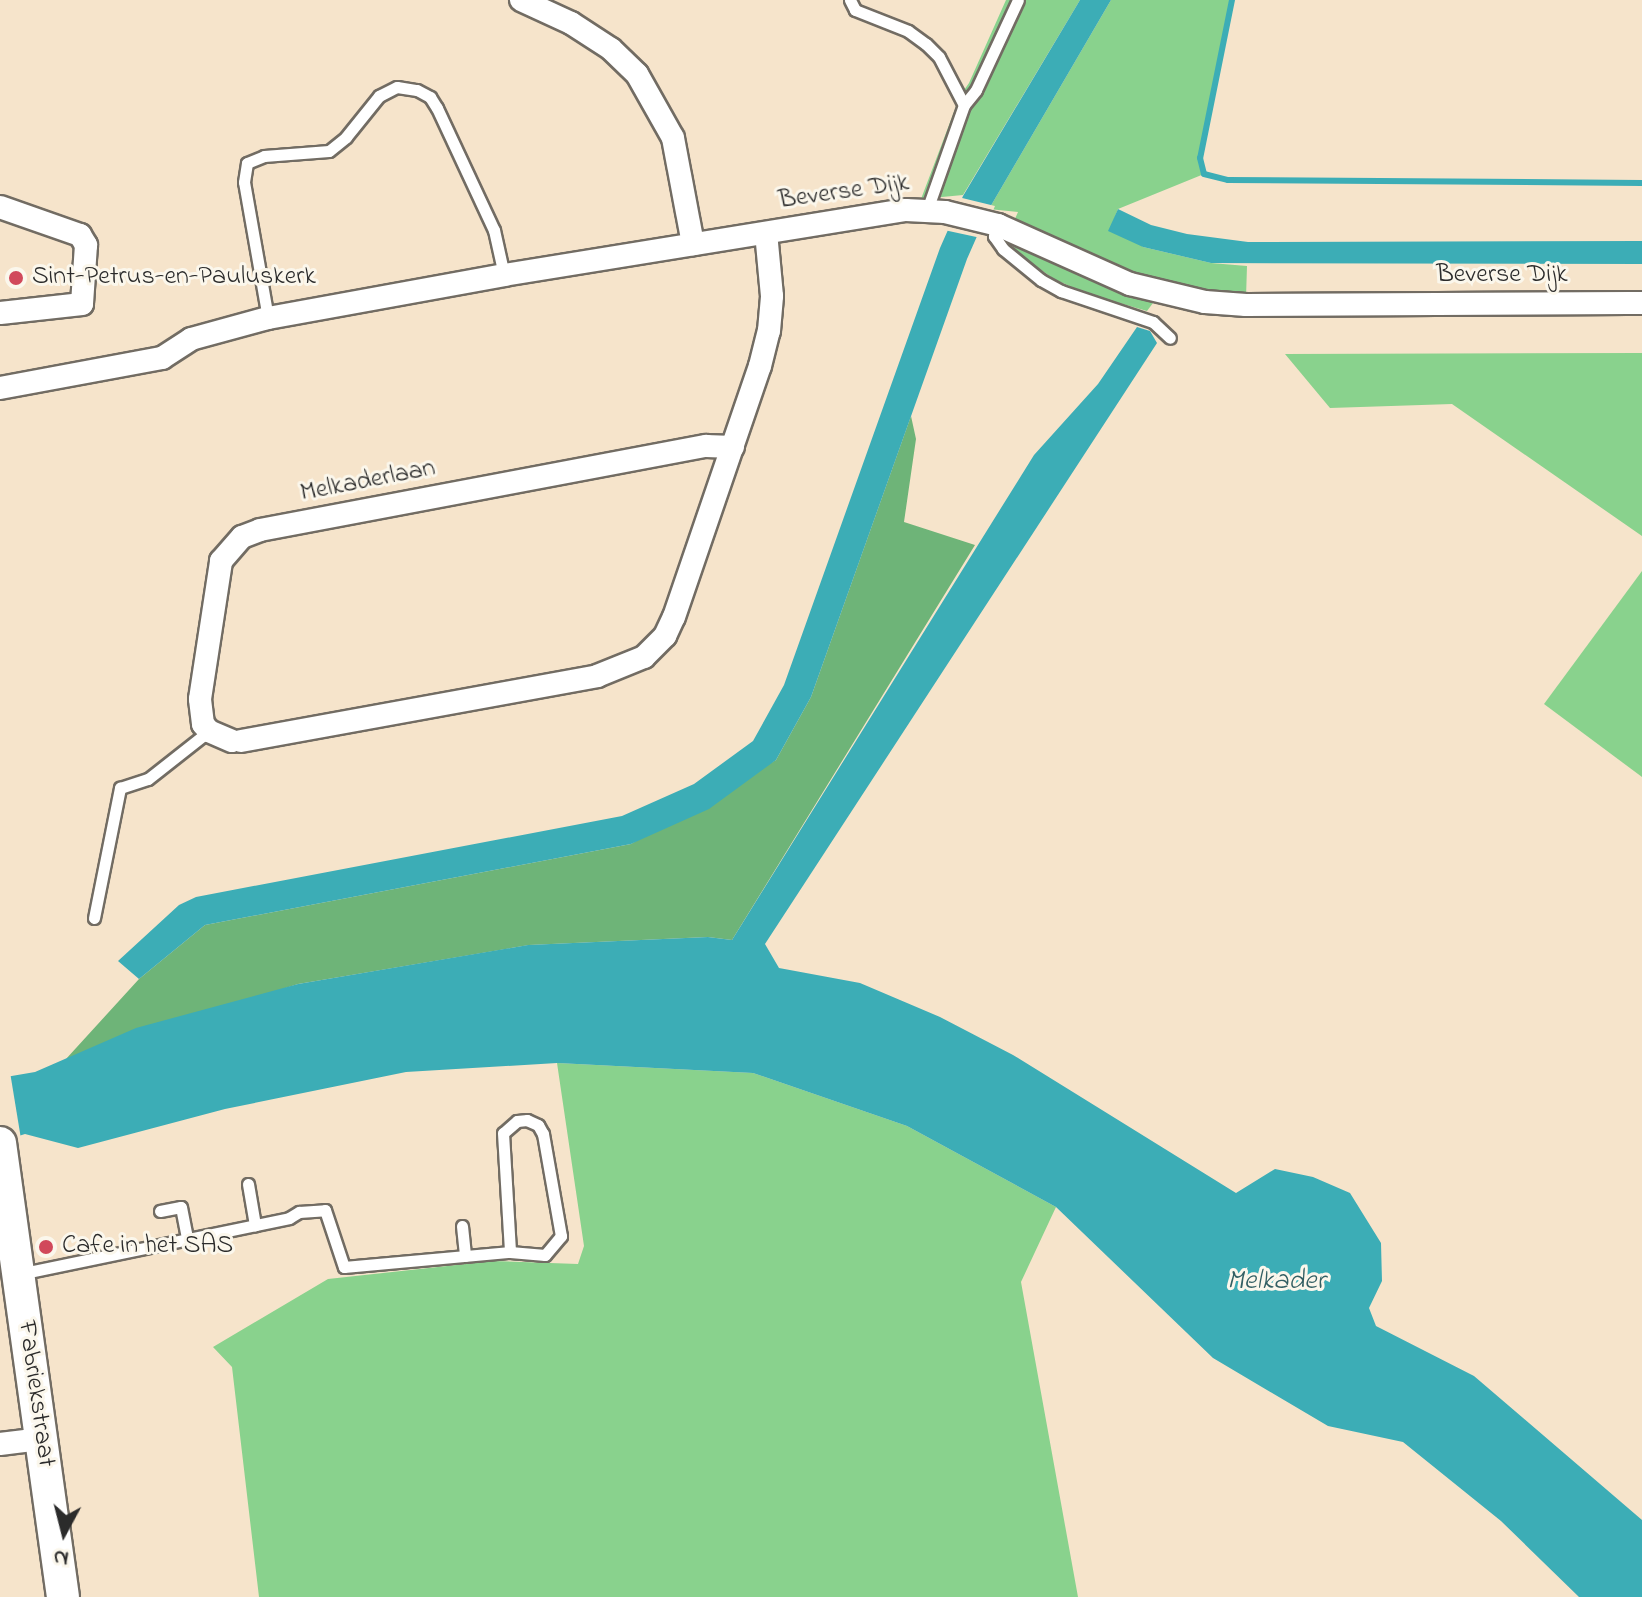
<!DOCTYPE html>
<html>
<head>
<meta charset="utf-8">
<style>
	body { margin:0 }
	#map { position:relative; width:1642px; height:1597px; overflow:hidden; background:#f6e4cb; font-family:"Indie Flower",sans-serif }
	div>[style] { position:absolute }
	.green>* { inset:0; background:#89d28d }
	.forest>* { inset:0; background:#6eb478 }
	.water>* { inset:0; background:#3cadb6 }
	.pier>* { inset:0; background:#f6e4cb }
	.stream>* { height:6px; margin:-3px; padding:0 3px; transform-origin:3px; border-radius:3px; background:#3cadb6 }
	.roads { filter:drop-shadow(2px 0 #726c63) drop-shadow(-2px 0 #726c63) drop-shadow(0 2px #726c63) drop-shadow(0 -2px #726c63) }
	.service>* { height:11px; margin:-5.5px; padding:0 5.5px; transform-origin:5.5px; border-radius:5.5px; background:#fff }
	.minor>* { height:22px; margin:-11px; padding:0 11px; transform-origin:11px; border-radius:11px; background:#fff }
	.secondary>* { height:32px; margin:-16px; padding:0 16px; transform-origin:16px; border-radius:16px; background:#fff }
	.dots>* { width:22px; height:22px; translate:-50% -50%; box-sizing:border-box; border:4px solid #fbf7ec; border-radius:50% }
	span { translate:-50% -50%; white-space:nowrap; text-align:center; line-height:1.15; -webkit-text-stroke:6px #fbf7ec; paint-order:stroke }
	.street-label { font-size:26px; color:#2b2b2b }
	.poi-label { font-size:26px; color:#2b2b2b }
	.left { translate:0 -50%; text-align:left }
	.water-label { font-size:28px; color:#325f63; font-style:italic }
	.north { position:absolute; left:24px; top:1493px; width:80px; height:80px; -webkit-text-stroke:6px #fbf7ec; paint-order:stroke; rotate:187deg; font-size:22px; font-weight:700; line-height:32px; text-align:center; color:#2b2b2b }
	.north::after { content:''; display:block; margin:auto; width:28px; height:36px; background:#2b2b2b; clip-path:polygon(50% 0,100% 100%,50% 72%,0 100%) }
</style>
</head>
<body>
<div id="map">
	<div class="green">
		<i style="clip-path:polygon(1006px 0,1080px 0,963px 195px,921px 199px,960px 96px,969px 83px)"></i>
		<i style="clip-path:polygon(1111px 0,1232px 0,1200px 158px,1204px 174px,1118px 209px,1114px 219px,1143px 247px,1211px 263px,1247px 266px,1246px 298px,1165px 287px,1147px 311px,1085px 293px,1054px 279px,1018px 254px,1007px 237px,1018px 212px,989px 209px)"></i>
		<i style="clip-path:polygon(1642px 353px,1642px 536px,1452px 404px,1330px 408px,1285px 354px)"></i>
		<i style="clip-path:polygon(1642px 571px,1642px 777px,1544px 704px)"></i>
		<i style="clip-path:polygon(557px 1063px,753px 1073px,907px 1126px,1056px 1207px,1021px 1282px,1078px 1597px,259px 1597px,232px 1367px,213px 1347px,328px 1279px,493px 1261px,578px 1264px,584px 1246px)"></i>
	</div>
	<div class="forest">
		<i style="clip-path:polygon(911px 416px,916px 439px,904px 522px,975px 545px,732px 940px,708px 937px,529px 945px,298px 984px,66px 1059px,139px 979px,205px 925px,631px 844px,776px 760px,811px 697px)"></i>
	</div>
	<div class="water">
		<i style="clip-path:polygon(1080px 0,1111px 0,989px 209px,967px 259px,811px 697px,776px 760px,709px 809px,631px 844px,205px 925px,139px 979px,118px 961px,179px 905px,196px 897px,622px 816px,694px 784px,753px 741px,784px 685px,940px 248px,963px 196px)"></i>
		<i style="clip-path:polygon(1118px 209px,1151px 225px,1187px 234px,1248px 242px,1642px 241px,1642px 264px,1211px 263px,1143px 247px,1108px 231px)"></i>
		<i style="clip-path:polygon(1137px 327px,1150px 331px,1157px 343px,765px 944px,779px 968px,860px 983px,940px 1017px,1013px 1055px,1236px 1193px,1275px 1169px,1313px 1177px,1350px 1193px,1381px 1243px,1382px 1281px,1369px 1308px,1376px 1326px,1474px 1376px,1642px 1520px,1642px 1597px,1579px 1597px,1501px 1521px,1403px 1442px,1328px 1426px,1213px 1358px,1056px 1207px,907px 1126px,753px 1073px,557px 1063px,406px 1072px,225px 1109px,78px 1148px,25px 1134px,0 1142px,0 1078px,35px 1072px,136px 1028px,298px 984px,528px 945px,708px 937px,732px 940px,1034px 455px,1098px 384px)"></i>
	</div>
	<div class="pier">
		<i style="clip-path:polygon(958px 197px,995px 206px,981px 238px,944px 230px)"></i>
		<i style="clip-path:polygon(10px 1072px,21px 1139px,0 1146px,0 1074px)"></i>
	</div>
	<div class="stream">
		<i style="left:1232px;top:0;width:161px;rotate:101.4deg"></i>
		<i style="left:1200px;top:158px;width:16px;rotate:76deg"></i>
		<i style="left:1204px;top:174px;width:25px;rotate:14deg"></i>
		<i style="left:1228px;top:180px;width:414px;rotate:0.4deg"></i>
	</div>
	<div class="roads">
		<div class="service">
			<i style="left:850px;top:0;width:11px;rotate:63deg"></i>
			<i style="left:855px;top:10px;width:57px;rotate:21.6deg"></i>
			<i style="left:908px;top:31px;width:22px;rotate:36deg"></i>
			<i style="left:926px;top:44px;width:18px;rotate:45deg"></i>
			<i style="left:939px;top:57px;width:54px;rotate:62.5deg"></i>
			<i style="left:927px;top:210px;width:111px;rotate:-70.6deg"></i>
			<i style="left:964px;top:105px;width:19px;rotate:-51deg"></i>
			<i style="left:976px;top:90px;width:99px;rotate:-65deg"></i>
			<i style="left:998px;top:225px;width:12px;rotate:110deg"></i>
			<i style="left:994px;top:236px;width:16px;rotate:55deg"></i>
			<i style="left:1003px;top:249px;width:49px;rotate:39.2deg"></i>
			<i style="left:1041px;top:280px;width:23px;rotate:29deg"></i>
			<i style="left:1061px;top:291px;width:97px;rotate:18.6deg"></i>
			<i style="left:1153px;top:322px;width:23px;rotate:43deg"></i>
			<i style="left:268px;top:318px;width:138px;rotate:-100deg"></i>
			<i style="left:244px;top:182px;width:19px;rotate:-81deg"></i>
			<i style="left:247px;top:163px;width:18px;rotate:-22deg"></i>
			<i style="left:264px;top:156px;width:65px;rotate:-4.4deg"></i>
			<i style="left:329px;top:151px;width:22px;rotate:-39deg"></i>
			<i style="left:346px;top:137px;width:53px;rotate:-51.2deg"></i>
			<i style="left:379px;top:96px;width:20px;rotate:-27deg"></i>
			<i style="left:397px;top:87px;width:20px;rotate:9deg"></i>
			<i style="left:417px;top:90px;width:15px;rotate:28deg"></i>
			<i style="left:430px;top:97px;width:13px;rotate:58deg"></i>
			<i style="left:437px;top:108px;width:135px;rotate:65deg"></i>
			<i style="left:494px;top:230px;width:46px;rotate:77.5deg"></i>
			<i style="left:94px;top:918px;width:133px;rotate:-78.7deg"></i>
			<i style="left:120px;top:788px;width:29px;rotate:-18deg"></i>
			<i style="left:148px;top:779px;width:78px;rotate:-38.2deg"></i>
			<i style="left:248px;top:1184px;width:42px;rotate:80.3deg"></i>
			<i style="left:160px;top:1211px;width:21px;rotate:-11deg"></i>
			<i style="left:181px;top:1207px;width:33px;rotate:79deg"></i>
			<i style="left:462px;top:1226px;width:30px;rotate:84deg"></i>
			<i style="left:19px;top:1274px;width:276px;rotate:-11.7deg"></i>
			<i style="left:289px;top:1218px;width:12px;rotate:-31deg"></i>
			<i style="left:299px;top:1212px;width:26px;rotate:-4deg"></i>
			<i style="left:325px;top:1210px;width:60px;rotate:71.6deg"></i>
			<i style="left:344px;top:1267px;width:167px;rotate:-5.2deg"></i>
			<i style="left:510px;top:1252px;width:35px;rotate:5deg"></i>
			<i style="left:545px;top:1255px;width:25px;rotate:-50deg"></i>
			<i style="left:561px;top:1236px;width:104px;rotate:-100deg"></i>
			<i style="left:543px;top:1134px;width:10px;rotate:-119deg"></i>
			<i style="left:538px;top:1125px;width:12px;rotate:-156deg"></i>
			<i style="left:527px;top:1120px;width:10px;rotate:174deg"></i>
			<i style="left:517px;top:1121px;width:18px;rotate:139deg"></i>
			<i style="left:503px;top:1133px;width:119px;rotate:86.6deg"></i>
		</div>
		<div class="minor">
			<i style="left:521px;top:0;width:55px;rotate:24.7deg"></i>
			<i style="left:571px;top:23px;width:48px;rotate:33deg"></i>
			<i style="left:611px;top:49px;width:36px;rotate:44deg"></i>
			<i style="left:637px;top:74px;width:73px;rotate:60.6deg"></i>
			<i style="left:673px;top:138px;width:108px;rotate:79.3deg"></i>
			<i style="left:0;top:207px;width:85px;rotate:19.3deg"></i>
			<i style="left:80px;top:235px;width:12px;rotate:59deg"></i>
			<i style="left:86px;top:245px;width:59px;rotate:93.9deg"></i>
			<i style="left:82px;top:304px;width:82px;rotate:173.7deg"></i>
			<i style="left:0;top:388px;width:165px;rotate:-10.5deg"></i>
			<i style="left:162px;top:358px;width:35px;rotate:-33deg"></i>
			<i style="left:191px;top:339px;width:80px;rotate:-15.3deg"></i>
			<i style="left:268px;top:318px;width:240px;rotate:-10.3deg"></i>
			<i style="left:504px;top:275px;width:407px;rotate:-9.2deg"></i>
			<i style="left:906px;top:210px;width:39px;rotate:3deg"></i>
			<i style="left:945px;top:212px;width:55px;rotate:13.8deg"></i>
			<i style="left:998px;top:225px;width:145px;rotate:24.1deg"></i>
			<i style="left:1130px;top:284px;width:77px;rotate:13.5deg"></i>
			<i style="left:1205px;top:302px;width:41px;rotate:4.2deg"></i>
			<i style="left:1246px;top:305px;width:396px;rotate:-0.3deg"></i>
			<i style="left:232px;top:741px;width:25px;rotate:-157deg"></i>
			<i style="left:209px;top:731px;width:9px;rotate:-131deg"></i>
			<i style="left:203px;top:724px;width:25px;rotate:-97deg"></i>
			<i style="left:200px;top:699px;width:140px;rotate:-81.3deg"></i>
			<i style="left:221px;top:561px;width:32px;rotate:-49deg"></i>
			<i style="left:242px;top:537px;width:19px;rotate:-21deg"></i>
			<i style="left:260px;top:530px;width:454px;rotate:-10.7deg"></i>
			<i style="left:706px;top:446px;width:27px;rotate:2deg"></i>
			<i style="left:241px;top:741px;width:362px;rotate:-10.3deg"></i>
			<i style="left:597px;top:676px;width:51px;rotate:-22deg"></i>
			<i style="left:644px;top:657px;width:30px;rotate:-45deg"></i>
			<i style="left:665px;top:636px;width:21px;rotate:-65deg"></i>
			<i style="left:674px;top:617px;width:265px;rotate:-71.1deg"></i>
			<i style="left:760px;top:366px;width:36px;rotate:-76deg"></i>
			<i style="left:769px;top:331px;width:35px;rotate:-85deg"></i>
			<i style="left:772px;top:296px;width:63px;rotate:-95.4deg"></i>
			<i style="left:0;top:1444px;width:40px;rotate:-7.1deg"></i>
		</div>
		<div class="secondary">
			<i style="left:0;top:1143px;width:458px;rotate:82.1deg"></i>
		</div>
	</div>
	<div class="dots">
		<i style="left:16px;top:278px;background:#d1495b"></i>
		<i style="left:46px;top:1247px;background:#d1495b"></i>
	</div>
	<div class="street-label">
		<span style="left:844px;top:193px;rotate:-8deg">Beverse Dijk</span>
		<span style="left:1502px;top:276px">Beverse Dijk</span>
		<span style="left:368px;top:482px;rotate:-11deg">Melkaderlaan</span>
		<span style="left:35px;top:1394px;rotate:82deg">Fabriekstraat</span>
	</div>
	<div class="poi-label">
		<span class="left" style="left:32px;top:278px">Sint-Petrus-en-Pauluskerk</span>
		<span class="left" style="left:62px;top:1247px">Cafe in het SAS</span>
	</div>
	<div class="water-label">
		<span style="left:1276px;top:1282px">Melkader</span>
	</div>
	<div class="north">N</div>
</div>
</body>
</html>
